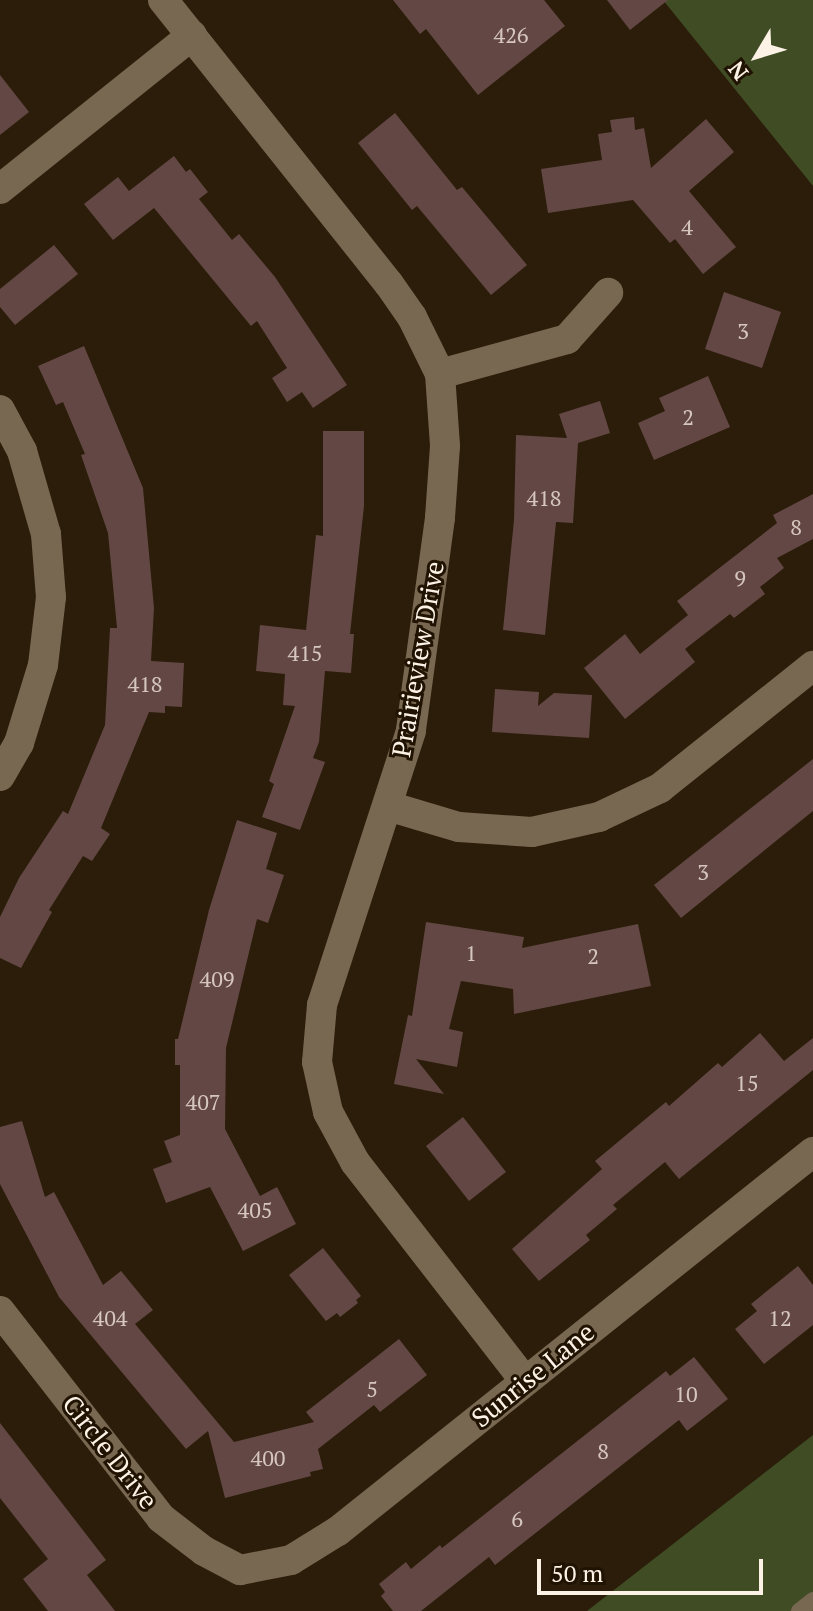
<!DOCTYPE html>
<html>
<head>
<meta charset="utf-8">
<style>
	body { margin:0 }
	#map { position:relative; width:813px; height:1611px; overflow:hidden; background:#2b1d09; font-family:"PT Serif",serif }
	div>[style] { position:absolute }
	.green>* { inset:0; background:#404d24 }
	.building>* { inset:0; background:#634744 }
	.service>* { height:16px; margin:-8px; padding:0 8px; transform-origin:8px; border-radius:8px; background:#786751 }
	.minor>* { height:30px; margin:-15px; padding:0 15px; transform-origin:15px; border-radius:15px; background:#786751 }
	span { translate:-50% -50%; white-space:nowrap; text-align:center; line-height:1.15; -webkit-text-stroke:6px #211302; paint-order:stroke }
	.number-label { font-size:22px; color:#d6c7be }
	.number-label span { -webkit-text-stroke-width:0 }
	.street-label { font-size:26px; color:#fcf2e6 }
	.north { position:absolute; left:717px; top:16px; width:80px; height:80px; -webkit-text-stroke:6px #211302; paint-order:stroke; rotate:232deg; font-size:22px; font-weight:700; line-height:32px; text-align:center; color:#fcf2e6 }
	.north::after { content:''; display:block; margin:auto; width:28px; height:36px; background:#fcf2e6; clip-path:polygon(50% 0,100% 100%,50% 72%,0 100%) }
	.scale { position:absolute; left:537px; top:1559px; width:226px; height:36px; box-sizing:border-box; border:4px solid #fcf2e6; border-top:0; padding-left:10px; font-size:24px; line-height:28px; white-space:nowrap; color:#fcf2e6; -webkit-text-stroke:6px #211302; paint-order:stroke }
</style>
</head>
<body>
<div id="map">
	<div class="green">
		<i style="clip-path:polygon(663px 0,813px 0,813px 186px)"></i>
		<i style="clip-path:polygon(813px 1435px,813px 1611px,587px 1611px)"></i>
	</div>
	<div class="building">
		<i style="clip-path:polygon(393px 0,544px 0,565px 26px,478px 95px,426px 29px,420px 34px)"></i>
		<i style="clip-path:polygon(607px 0,668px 0,630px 30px)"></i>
		<i style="clip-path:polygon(0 75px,29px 112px,0 135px)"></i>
		<i style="clip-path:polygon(395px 113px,457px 190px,462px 187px,527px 265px,491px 295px,417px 206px,412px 210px,358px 143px)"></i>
		<i style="clip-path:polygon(634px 117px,635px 130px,644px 128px,651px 168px,706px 119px,734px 152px,689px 191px,736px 247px,703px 274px,675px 239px,670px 243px,633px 200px,548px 213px,541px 169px,602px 160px,598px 134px,612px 132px,610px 120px)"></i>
		<i style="clip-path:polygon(174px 156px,186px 172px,190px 169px,208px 192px,199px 199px,232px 240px,239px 234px,275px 277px,347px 385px,313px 408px,302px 392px,287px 402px,272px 378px,287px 368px,257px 321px,251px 326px,154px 208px,113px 240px,84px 204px,118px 177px,129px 191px)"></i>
		<i style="clip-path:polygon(54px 245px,78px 274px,15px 325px,0 307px,0 289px)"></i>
		<i style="clip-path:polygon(724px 292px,781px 312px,762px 368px,705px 349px)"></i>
		<i style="clip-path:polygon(84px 346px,143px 488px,154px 608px,151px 661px,184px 663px,182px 707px,165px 706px,165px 713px,149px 712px,101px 828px,110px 834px,92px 861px,83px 856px,49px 910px,52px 912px,21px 968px,0 958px,0 917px,19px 878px,63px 811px,68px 814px,105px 725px,110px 628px,117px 628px,108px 533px,81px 455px,85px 454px,63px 402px,56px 405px,38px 366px)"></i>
		<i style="clip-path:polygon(708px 376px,730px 427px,654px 460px,638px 423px,665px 411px,659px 398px)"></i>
		<i style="clip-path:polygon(600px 401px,610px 433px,578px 443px,573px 523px,556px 522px,545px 635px,503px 630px,514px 520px,516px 435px,567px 438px,559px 414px)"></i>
		<i style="clip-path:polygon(323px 431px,364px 431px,364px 506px,350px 634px,354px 634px,351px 673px,325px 671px,319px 742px,313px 758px,325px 762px,300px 830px,262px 817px,274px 784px,269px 781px,295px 706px,283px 705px,285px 674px,256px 671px,260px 625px,306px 630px,316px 535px,323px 536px)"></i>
		<i style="clip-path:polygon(813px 494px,813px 539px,777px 558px,784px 568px,760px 587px,765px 594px,734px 618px,730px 614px,685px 649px,695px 662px,625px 719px,584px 668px,625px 634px,640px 654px,688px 615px,677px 601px,777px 523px,773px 515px)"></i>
		<i style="clip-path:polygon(495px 689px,539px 692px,538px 706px,554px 693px,592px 695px,589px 738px,492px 732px)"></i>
		<i style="clip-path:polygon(813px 759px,813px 811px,681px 918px,654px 885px)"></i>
		<i style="clip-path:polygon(237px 820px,277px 833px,266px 869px,284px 875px,268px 923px,257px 919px,226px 1048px,225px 1129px,260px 1196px,277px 1187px,296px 1224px,243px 1251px,210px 1187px,166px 1203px,153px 1169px,172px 1162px,164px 1141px,180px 1135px,180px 1065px,175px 1065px,175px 1039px,178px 1039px,209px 910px)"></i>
		<i style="clip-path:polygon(426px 922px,524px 937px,522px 948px,638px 924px,651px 986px,514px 1014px,513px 989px,461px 981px,449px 1029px,463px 1032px,457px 1067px,416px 1059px,444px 1094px,394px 1084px,408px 1015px,412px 1016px)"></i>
		<i style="clip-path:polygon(760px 1033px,784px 1061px,813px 1038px,813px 1070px,679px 1179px,665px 1162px,613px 1205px,617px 1209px,586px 1235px,590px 1240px,539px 1281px,512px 1249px,602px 1169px,595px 1161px,666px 1102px,669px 1106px,718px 1063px,722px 1067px)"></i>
		<i style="clip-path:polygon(463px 1117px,506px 1172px,469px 1201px,426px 1146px)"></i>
		<i style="clip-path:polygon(22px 1121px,45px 1197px,54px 1192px,103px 1285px,121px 1271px,153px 1310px,135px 1324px,234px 1442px,314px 1422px,306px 1412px,399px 1339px,427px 1375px,380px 1412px,374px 1405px,318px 1449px,323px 1469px,310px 1472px,311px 1476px,225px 1498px,208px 1431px,186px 1449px,59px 1297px,0 1184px,0 1127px)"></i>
		<i style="clip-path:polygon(323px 1248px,361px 1296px,356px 1300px,358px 1303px,340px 1317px,337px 1313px,326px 1321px,289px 1275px)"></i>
		<i style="clip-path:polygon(798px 1266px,813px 1285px,813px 1325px,764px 1364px,735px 1329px,757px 1311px,751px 1304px)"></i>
		<i style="clip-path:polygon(694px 1357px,728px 1399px,687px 1431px,679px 1420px,495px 1565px,489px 1557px,421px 1611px,393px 1611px,381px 1596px,385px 1592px,379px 1584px,406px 1562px,411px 1569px,440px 1545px,442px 1548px,666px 1371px,670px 1376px)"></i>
		<i style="clip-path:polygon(0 1423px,106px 1560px,87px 1575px,115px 1611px,48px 1611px,23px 1579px,48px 1559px,0 1498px)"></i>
	</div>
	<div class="service">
		<i style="left:799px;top:1611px;width:18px;rotate:-38deg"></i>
	</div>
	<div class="minor">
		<i style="left:163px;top:0;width:363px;rotate:51.5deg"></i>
		<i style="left:389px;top:284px;width:40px;rotate:55.1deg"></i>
		<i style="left:412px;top:317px;width:64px;rotate:63.8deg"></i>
		<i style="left:440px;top:374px;width:72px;rotate:86deg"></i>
		<i style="left:445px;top:446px;width:72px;rotate:94deg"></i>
		<i style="left:440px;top:518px;width:215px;rotate:97.8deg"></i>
		<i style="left:411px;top:731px;width:288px;rotate:108deg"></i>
		<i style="left:322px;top:1005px;width:57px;rotate:95deg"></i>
		<i style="left:317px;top:1062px;width:51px;rotate:77.6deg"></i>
		<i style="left:328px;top:1112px;width:57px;rotate:61.6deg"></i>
		<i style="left:355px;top:1162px;width:277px;rotate:52.2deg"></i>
		<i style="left:0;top:189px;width:246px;rotate:-38.7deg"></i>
		<i style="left:440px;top:374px;width:132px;rotate:-15.4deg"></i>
		<i style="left:567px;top:339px;width:62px;rotate:-48.3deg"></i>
		<i style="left:0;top:410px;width:47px;rotate:61.8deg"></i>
		<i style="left:22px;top:451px;width:86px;rotate:73.9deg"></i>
		<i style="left:46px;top:534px;width:63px;rotate:85.5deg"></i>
		<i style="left:51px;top:597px;width:68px;rotate:96.7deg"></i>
		<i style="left:43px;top:665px;width:82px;rotate:107.1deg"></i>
		<i style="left:19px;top:743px;width:38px;rotate:120deg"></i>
		<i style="left:388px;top:806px;width:74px;rotate:16.5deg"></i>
		<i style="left:459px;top:827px;width:73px;rotate:3.9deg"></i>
		<i style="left:532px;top:832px;width:69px;rotate:-12.6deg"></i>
		<i style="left:599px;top:817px;width:68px;rotate:-25.4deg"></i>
		<i style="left:660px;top:788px;width:196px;rotate:-38.6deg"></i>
		<i style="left:0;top:1311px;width:262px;rotate:52.1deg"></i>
		<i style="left:161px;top:1518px;width:54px;rotate:37.5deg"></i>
		<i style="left:204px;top:1551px;width:41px;rotate:27.8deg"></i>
		<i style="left:240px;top:1570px;width:52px;rotate:-11.1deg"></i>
		<i style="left:291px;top:1560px;width:55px;rotate:-31.7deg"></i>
		<i style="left:338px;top:1531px;width:608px;rotate:-38.59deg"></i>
	</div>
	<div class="number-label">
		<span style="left:511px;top:35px">426</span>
		<span style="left:687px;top:227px">4</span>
		<span style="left:743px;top:331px">3</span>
		<span style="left:688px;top:417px">2</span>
		<span style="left:544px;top:498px">418</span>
		<span style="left:796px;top:527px">8</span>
		<span style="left:740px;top:578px">9</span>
		<span style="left:305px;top:653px">415</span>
		<span style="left:145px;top:684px">418</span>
		<span style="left:703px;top:872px">3</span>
		<span style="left:471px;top:953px">1</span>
		<span style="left:593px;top:956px">2</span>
		<span style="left:217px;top:979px">409</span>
		<span style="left:747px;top:1083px">15</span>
		<span style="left:203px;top:1102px">407</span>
		<span style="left:255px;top:1210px">405</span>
		<span style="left:110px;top:1318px">404</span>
		<span style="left:780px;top:1318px">12</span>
		<span style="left:372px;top:1389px">5</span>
		<span style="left:686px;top:1394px">10</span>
		<span style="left:603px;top:1451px">8</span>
		<span style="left:268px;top:1458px">400</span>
		<span style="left:517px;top:1519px">6</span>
	</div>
	<div class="street-label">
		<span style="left:418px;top:659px;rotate:-80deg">Prairieview Drive</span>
		<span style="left:533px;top:1375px;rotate:-39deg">Sunrise Lane</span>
		<span style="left:110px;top:1452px;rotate:52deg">Circle Drive</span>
	</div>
	<div class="north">N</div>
	<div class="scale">50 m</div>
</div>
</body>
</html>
